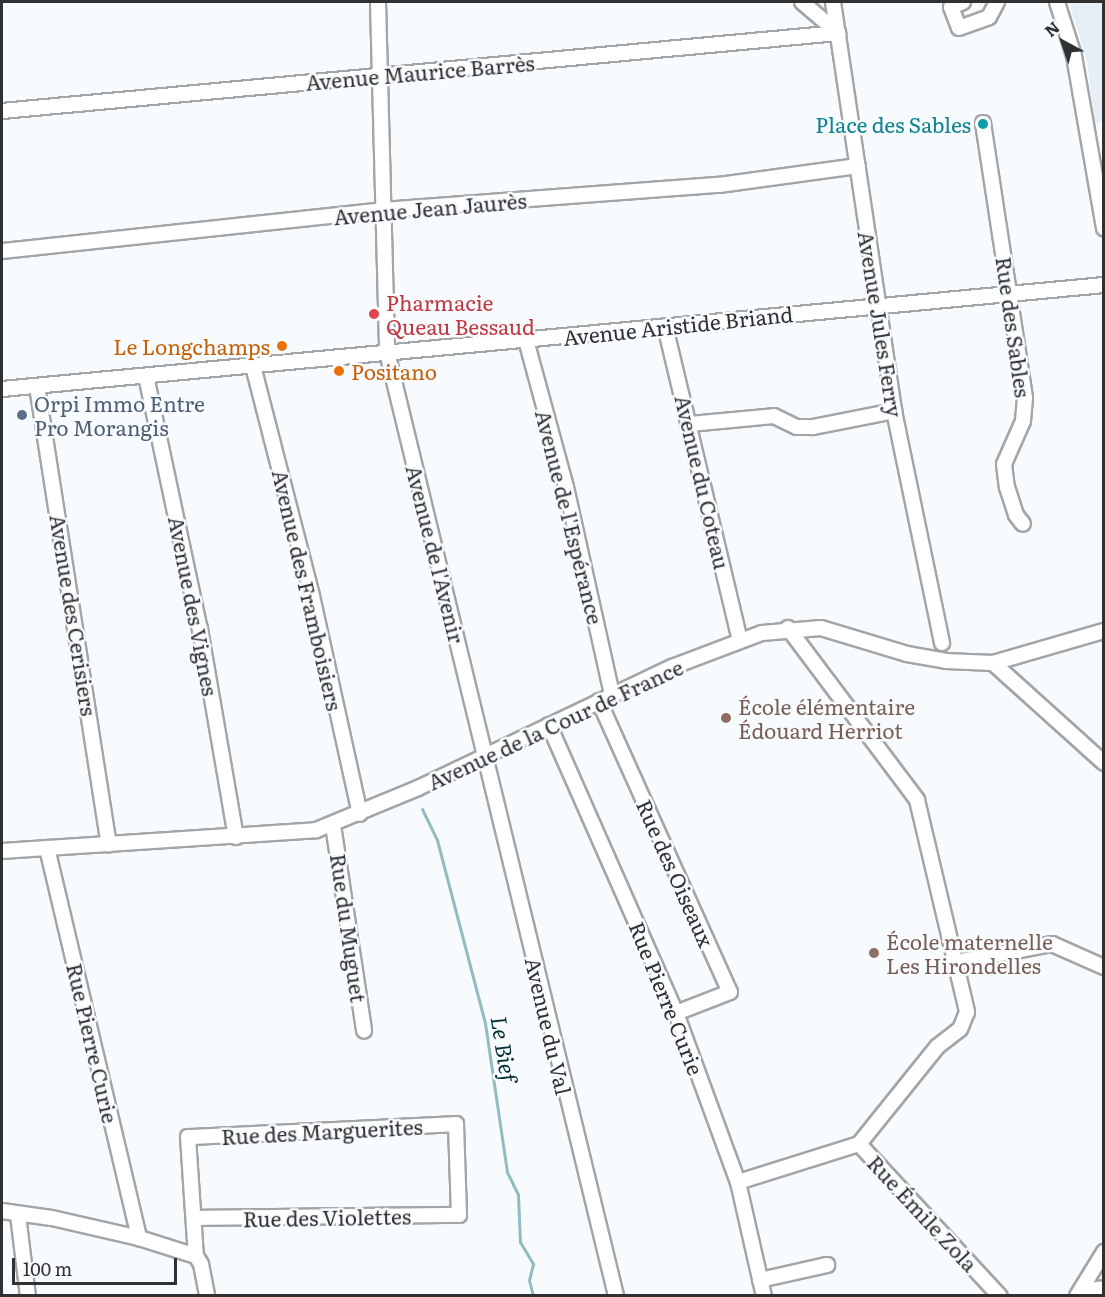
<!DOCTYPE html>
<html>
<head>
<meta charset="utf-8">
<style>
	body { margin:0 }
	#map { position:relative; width:1105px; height:1297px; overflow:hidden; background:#f8fbfd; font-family:Literata,serif }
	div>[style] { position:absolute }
	.built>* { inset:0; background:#e6eff6 }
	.stream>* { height:3px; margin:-1.5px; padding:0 1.5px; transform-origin:1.5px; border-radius:1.5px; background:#90bcc2 }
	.roads { filter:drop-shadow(2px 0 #a3a5a7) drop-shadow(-2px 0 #a3a5a7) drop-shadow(0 2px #a3a5a7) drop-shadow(0 -2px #a3a5a7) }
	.street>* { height:14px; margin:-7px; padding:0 7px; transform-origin:7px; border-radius:7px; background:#fff }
	.dots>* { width:16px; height:16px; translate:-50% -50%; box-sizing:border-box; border:3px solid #f8fbfd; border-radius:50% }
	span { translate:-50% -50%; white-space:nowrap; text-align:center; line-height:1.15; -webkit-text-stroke:5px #f8fbfd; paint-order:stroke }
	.street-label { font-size:21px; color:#303132 }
	.culture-label { font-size:21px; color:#0d838f }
	.right { translate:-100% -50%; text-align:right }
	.health-label { font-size:21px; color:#be3a42 }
	.left { translate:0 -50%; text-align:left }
	.food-label { font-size:21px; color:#c56008 }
	.service-label { font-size:21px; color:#4e5e75 }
	.education-label { font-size:21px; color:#785e54 }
	.water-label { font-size:22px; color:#063237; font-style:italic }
	.frame { position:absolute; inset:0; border:3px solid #303132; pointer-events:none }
	.north { position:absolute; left:1033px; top:12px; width:60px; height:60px; -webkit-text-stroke:4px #f8fbfd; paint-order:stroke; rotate:320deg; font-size:16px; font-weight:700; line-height:24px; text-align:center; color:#303132 }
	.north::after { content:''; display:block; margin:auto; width:21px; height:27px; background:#303132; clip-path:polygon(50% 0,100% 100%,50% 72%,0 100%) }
	.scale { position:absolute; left:12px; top:1258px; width:165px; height:27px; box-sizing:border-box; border:3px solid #303132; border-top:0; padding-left:8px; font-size:18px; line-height:21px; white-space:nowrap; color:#303132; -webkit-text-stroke:4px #f8fbfd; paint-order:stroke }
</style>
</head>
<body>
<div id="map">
	<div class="built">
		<i style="clip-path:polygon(1069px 2px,1103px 2px,1103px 121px,1095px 124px,1087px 61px)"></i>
	</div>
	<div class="stream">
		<i style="left:422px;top:809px;width:34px;rotate:64deg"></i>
		<i style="left:437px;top:840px;width:189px;rotate:75.3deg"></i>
		<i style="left:485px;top:1023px;width:151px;rotate:81.6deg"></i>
		<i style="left:507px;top:1172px;width:25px;rotate:64deg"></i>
		<i style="left:518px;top:1195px;width:47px;rotate:87.6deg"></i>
		<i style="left:520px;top:1242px;width:26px;rotate:59deg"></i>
		<i style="left:533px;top:1264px;width:16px;rotate:104deg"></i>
		<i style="left:529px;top:1280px;width:16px;rotate:76deg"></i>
	</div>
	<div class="roads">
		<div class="street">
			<i style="left:378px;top:2px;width:350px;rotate:88.5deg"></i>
			<i style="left:387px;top:352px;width:971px;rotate:76.36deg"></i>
			<i style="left:802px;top:2px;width:48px;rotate:40.7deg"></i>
			<i style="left:833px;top:2px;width:414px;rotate:81.5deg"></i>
			<i style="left:894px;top:411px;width:237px;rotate:78.3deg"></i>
			<i style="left:963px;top:2px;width:13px;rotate:157deg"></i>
			<i style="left:951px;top:7px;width:22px;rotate:69deg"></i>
			<i style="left:959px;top:28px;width:32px;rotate:-20deg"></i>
			<i style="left:989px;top:17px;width:17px;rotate:-62deg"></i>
			<i style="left:1057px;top:2px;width:57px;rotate:72.5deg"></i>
			<i style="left:1074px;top:56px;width:175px;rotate:80.1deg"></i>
			<i style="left:2px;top:111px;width:840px;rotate:-5.33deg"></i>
			<i style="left:983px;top:123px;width:278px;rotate:81.3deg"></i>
			<i style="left:1025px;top:398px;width:23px;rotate:95deg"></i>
			<i style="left:1023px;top:421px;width:47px;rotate:113.8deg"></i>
			<i style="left:1004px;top:464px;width:23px;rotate:83deg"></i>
			<i style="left:1007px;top:487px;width:29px;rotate:72deg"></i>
			<i style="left:1016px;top:515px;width:11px;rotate:52deg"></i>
			<i style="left:2px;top:251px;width:383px;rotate:-6.1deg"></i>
			<i style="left:383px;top:210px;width:337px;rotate:-4.3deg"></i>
			<i style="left:719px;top:185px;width:140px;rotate:-7.8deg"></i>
			<i style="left:665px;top:326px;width:323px;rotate:76.6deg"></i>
			<i style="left:526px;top:340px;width:152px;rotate:74.8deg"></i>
			<i style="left:566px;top:487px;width:213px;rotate:77.5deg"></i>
			<i style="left:253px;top:366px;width:237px;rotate:75.6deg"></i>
			<i style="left:312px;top:596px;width:223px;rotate:77.6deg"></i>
			<i style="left:146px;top:376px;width:259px;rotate:78deg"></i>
			<i style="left:200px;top:629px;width:211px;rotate:80.2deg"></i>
			<i style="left:37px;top:386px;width:464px;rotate:81.1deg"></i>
			<i style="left:2px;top:389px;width:1107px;rotate:-5.39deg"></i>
			<i style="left:690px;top:424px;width:84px;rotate:-5.4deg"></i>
			<i style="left:774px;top:416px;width:25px;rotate:26deg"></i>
			<i style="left:797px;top:427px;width:16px"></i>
			<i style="left:813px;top:427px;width:83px;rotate:-11.2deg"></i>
			<i style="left:788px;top:628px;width:215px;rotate:53.1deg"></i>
			<i style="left:917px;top:800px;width:218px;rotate:76.7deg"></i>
			<i style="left:967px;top:1012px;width:18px;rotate:112deg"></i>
			<i style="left:960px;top:1029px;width:29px;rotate:142deg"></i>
			<i style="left:937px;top:1047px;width:124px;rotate:128.8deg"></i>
			<i style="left:993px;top:663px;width:149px;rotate:42deg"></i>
			<i style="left:599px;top:701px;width:319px;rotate:65.8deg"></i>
			<i style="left:730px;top:992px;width:58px;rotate:158.7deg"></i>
			<i style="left:549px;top:725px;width:315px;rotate:66.2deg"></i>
			<i style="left:676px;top:1013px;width:180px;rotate:69.9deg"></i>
			<i style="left:738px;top:1182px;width:117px;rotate:77.2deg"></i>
			<i style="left:333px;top:825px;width:208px;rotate:81.4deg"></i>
			<i style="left:47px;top:848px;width:401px;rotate:76.7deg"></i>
			<i style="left:2px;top:851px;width:315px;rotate:-3.8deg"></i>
			<i style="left:316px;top:830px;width:110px;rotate:-22.4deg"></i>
			<i style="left:418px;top:788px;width:281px;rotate:-25.5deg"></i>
			<i style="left:672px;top:667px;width:96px;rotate:-20.7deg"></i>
			<i style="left:762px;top:633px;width:59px;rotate:-4.8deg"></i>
			<i style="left:821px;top:628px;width:90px;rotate:16.8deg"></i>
			<i style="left:907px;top:654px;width:40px;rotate:10deg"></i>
			<i style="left:946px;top:661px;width:47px;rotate:2.4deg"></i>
			<i style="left:993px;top:663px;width:116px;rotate:-16.1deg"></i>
			<i style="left:957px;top:962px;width:97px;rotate:-10.7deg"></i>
			<i style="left:1052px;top:944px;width:57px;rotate:23.9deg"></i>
			<i style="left:859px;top:1144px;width:207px;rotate:47.2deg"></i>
			<i style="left:738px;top:1182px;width:127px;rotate:-17.4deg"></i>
			<i style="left:2px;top:1211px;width:50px;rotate:8deg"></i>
			<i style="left:52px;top:1218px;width:89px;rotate:12.9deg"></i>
			<i style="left:139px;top:1238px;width:60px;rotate:17.5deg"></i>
			<i style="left:196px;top:1256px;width:9px;rotate:58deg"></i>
			<i style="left:201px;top:1264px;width:33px;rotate:79deg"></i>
			<i style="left:18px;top:1215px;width:82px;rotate:83deg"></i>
			<i style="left:195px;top:1218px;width:264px;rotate:-0.7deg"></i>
			<i style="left:459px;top:1215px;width:91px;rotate:-91.9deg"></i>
			<i style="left:456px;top:1124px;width:268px;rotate:177.2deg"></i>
			<i style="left:188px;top:1137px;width:119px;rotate:86.2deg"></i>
			<i style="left:760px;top:1280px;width:69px;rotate:-12.6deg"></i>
			<i style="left:1081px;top:1291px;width:23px;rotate:-7deg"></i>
			<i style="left:1077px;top:1296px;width:52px;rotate:-58.5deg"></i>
		</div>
	</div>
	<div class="dots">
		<i style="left:983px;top:124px;background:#0f9aa8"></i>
		<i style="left:374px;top:314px;background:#e0444e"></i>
		<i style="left:282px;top:346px;background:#e8710a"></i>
		<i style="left:339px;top:371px;background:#e8710a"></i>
		<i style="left:22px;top:415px;background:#5c6f8a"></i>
		<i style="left:726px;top:718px;background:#8d6e63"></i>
		<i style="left:874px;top:953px;background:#8d6e63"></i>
	</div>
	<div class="street-label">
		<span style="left:420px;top:72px;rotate:-5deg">Avenue Maurice Barrès</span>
		<span style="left:430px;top:208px;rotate:-5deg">Avenue Jean Jaurès</span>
		<span style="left:881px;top:324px;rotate:81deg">Avenue Jules Ferry</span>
		<span style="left:678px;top:325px;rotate:-6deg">Avenue Aristide Briand</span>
		<span style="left:1014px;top:327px;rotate:82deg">Rue des Sables</span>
		<span style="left:703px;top:482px;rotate:77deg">Avenue du Coteau</span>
		<span style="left:570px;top:517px;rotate:76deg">Avenue de l'Espérance</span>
		<span style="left:436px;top:554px;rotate:76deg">Avenue de l'Avenir</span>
		<span style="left:308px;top:590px;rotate:77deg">Avenue des Framboisiers</span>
		<span style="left:194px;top:606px;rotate:79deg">Avenue des Vignes</span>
		<span style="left:74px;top:615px;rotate:81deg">Avenue des Cerisiers</span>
		<span style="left:555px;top:724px;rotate:-25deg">Avenue de la Cour de France</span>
		<span style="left:676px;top:873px;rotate:66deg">Rue des Oiseaux</span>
		<span style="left:349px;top:928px;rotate:82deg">Rue du Muguet</span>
		<span style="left:667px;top:998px;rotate:68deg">Rue Pierre Curie</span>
		<span style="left:549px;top:1026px;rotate:77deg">Avenue du Val</span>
		<span style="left:93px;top:1043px;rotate:77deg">Rue Pierre Curie</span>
		<span style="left:322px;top:1131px;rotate:-3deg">Rue des Marguerites</span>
		<span style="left:923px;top:1213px;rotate:47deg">Rue Émile Zola</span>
		<span style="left:327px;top:1217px;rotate:-1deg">Rue des Violettes</span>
	</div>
	<div class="culture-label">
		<span class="right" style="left:971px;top:124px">Place des Sables</span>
	</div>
	<div class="health-label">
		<span class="left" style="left:386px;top:314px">Pharmacie<br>Queau Bessaud</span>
	</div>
	<div class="food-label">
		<span class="right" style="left:270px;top:346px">Le Longchamps</span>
		<span class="left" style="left:351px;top:371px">Positano</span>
	</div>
	<div class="service-label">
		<span class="left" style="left:34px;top:415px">Orpi Immo Entre<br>Pro Morangis</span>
	</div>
	<div class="education-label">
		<span class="left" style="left:738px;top:718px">École élémentaire<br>Édouard Herriot</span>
		<span class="left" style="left:886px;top:953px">École maternelle<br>Les Hirondelles</span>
	</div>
	<div class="water-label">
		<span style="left:505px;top:1049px;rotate:81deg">Le Bief</span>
	</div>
	<div class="frame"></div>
	<div class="north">N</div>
	<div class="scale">100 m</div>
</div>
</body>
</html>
